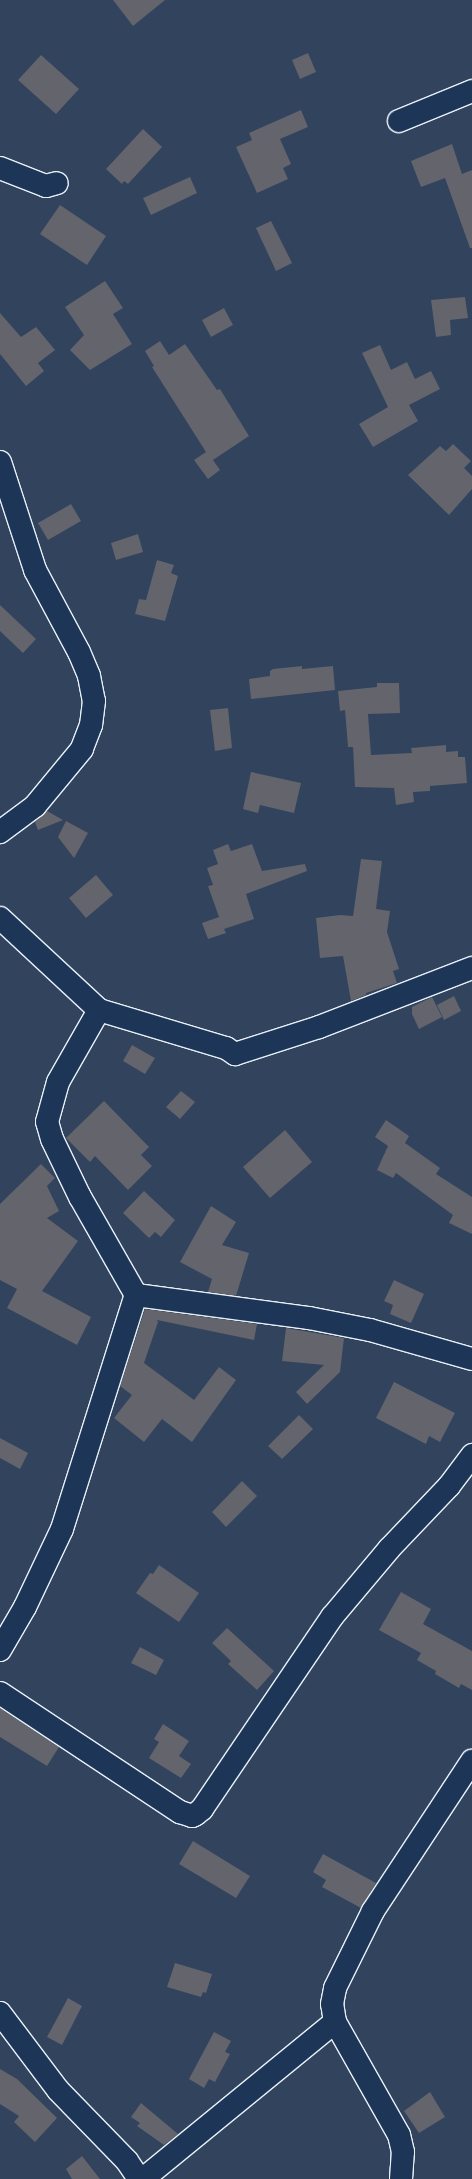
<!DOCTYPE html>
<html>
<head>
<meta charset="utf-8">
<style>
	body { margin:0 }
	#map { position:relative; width:472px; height:2179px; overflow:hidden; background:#32435d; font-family:Pangolin,sans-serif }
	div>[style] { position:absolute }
	.building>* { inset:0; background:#63646c }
	.roads { filter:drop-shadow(1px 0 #e8f1f8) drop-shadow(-1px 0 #e8f1f8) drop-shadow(0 1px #e8f1f8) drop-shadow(0 -1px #e8f1f8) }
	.minor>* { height:22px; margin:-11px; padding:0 11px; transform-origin:11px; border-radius:11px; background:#1d3557 }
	span { translate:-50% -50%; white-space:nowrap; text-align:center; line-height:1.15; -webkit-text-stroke:3px #1d3557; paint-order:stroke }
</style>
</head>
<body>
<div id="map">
	<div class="building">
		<i style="clip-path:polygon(113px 0,165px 0,133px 26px)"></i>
		<i style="clip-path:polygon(308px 53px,316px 72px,300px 79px,292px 60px)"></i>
		<i style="clip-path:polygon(41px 55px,79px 89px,56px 114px,18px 80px)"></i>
		<i style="clip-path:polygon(301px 110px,308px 127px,280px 139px,291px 164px,283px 168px,288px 179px,257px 193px,236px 147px,252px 140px,249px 133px)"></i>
		<i style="clip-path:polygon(143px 129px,162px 147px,128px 184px,124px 181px,122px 184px,106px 169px)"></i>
		<i style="clip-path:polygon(452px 144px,462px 174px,472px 170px,472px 248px,470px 248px,445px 178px,421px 187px,411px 161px)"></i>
		<i style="clip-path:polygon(190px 177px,197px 193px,151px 215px,143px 198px)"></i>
		<i style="clip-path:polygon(60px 205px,106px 236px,87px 265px,40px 234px)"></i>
		<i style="clip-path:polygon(271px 221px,292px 263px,276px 271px,256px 228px)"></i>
		<i style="clip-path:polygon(105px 281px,123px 308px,113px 314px,132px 344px,90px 370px,70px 350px,84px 335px,65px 307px)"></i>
		<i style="clip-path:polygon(465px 297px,468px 318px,450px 320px,451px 335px,436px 337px,431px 300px)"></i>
		<i style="clip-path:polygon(224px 308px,233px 325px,211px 337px,202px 320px)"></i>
		<i style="clip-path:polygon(0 313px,21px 337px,36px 327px,55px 350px,38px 363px,44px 371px,26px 386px,0 354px)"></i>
		<i style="clip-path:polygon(160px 341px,169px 355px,185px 344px,217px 390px,220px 389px,249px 436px,213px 460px,220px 470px,208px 479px,194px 460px,206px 452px,152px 367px,154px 366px,145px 351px)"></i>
		<i style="clip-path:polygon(380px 345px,391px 370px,407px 362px,415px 379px,431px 371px,440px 389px,409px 405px,418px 421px,373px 447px,359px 424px,388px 407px,362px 353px)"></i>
		<i style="clip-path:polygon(453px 444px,471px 461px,464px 468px,472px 476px,472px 489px,449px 515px,408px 475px,440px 446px,446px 451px)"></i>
		<i style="clip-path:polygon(71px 504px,81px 521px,48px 540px,38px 523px)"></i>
		<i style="clip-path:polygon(138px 534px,143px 552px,116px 560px,111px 543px)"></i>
		<i style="clip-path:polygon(157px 560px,174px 565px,171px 573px,178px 576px,165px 621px,135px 614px,139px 599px,146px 600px)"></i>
		<i style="clip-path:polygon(0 605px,36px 639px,23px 653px,0 631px)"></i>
		<i style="clip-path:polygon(302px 666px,302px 669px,333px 666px,335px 690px,251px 699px,249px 679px,270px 676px,270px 671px,273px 669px)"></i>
		<i style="clip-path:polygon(377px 683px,399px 683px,400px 713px,368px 714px,371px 755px,412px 753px,411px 748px,446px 745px,446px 752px,458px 751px,458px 757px,465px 757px,467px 783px,430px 786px,430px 791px,413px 792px,414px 802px,396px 805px,394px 788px,355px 787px,353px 747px,348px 747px,345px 710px,340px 711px,338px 691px,377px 687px)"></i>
		<i style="clip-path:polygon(228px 708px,232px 748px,215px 751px,210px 710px)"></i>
		<i style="clip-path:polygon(251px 772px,301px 783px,294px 813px,260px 805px,258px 813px,243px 809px)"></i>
		<i style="clip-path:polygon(47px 811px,63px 820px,38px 830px,35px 822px)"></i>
		<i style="clip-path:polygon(66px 821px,88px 833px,74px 858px,58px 837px)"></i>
		<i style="clip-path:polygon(228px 844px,231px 851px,252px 844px,262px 871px,305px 864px,307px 871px,246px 894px,254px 919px,224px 929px,226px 933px,208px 939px,202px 923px,219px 917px,208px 886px,213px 885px,207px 868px,218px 864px,213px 850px)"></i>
		<i style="clip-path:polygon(361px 859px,382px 861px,376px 909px,390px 911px,387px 932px,399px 969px,393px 971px,397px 983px,366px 993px,366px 995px,351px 1001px,343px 956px,320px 958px,316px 918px,340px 915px,353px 916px)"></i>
		<i style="clip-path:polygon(96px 875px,113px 895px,86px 918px,69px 898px)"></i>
		<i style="clip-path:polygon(454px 996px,461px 1011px,444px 1020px,437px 1005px)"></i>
		<i style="clip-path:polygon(432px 997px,442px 1017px,419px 1029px,412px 1014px,412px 1007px)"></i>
		<i style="clip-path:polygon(132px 1045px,155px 1058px,145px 1074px,123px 1061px)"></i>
		<i style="clip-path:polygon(181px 1091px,195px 1102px,180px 1119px,166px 1107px)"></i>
		<i style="clip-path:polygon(104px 1101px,149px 1147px,141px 1155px,152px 1166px,128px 1190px,95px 1156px,90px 1162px,66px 1138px)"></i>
		<i style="clip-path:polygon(386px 1120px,409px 1136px,405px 1143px,440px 1168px,436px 1174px,472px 1197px,472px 1234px,449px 1223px,453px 1215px,396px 1173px,393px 1178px,377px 1170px,388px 1146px,375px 1137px)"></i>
		<i style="clip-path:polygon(285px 1130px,312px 1162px,270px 1198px,243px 1167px)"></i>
		<i style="clip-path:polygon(41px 1164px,55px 1178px,47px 1186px,59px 1211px,47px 1218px,78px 1241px,42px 1291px,91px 1317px,77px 1345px,7px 1308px,17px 1289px,0 1280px,0 1204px)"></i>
		<i style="clip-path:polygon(144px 1191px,175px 1220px,161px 1237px,155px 1232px,149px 1238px,123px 1213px)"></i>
		<i style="clip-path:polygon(211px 1206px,236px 1222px,222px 1245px,249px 1253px,236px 1296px,208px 1292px,212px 1279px,180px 1262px)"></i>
		<i style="clip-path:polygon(394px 1280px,424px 1294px,411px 1323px,390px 1314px,393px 1305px,384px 1301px)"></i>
		<i style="clip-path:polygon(145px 1309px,257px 1324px,254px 1340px,157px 1320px,158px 1322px,144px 1363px,194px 1400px,219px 1367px,236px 1380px,192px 1442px,162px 1419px,144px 1442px,114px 1418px,132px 1395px,120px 1386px)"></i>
		<i style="clip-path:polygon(286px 1328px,344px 1338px,340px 1372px,307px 1404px,296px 1392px,324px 1365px,282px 1361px)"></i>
		<i style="clip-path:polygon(394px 1382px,455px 1413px,440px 1442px,429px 1436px,426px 1444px,376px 1418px)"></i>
		<i style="clip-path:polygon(299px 1415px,313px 1429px,282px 1459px,268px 1446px)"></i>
		<i style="clip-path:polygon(0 1438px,28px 1453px,20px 1469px,0 1458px)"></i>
		<i style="clip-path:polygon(242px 1481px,257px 1496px,226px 1527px,212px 1512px)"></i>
		<i style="clip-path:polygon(159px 1565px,199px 1593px,179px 1622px,136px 1593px,150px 1573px,153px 1574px)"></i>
		<i style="clip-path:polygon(401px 1592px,431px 1609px,423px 1624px,472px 1651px,472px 1690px,461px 1684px,459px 1688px,435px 1674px,436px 1671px,417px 1660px,421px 1653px,379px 1630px)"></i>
		<i style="clip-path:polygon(227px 1628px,274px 1671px,257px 1690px,228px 1664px,231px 1661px,212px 1643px)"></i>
		<i style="clip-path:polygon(140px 1647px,164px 1660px,156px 1675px,131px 1663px)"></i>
		<i style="clip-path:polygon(0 1708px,59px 1747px,47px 1766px,0 1737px)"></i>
		<i style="clip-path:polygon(163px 1724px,189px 1741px,179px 1756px,191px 1764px,181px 1778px,149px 1758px,159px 1742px,154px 1739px)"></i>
		<i style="clip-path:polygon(193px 1841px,250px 1876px,236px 1898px,179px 1864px)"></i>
		<i style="clip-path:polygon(323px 1854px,376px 1883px,361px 1908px,322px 1887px,326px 1880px,313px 1872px)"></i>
		<i style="clip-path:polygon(175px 1963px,212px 1974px,206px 1993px,203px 1992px,201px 1997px,167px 1987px)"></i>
		<i style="clip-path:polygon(68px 1998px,82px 2006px,62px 2045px,47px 2037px)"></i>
		<i style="clip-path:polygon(214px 2032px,231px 2041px,225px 2052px,230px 2054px,215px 2082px,209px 2079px,204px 2088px,189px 2079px)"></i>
		<i style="clip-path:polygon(0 2069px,17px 2079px,57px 2118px,35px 2142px,14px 2122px,19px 2116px,0 2104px)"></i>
		<i style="clip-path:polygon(430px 2092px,445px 2117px,419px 2133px,404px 2111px)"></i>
		<i style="clip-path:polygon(141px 2103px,178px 2134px,164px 2145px,137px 2126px,140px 2123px,131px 2117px)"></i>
		<i style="clip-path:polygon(82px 2156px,100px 2179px,72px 2179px,66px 2169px)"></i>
	</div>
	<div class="roads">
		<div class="minor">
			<i style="left:399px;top:121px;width:79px;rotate:-22.3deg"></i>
			<i style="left:0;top:168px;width:49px;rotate:21.4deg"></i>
			<i style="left:46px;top:186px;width:11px;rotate:-15deg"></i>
			<i style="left:0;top:462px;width:114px;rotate:72deg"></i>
			<i style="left:35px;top:570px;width:93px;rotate:61.8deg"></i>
			<i style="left:79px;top:652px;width:26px;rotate:67deg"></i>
			<i style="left:89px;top:676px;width:25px;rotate:79deg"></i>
			<i style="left:94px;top:701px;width:24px;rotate:97deg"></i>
			<i style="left:91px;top:725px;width:26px;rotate:111deg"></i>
			<i style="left:82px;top:749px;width:74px;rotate:129.5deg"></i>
			<i style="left:35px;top:806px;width:44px;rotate:143.4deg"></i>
			<i style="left:0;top:918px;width:135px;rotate:42.9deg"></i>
			<i style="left:99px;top:1010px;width:133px;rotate:16.7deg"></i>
			<i style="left:226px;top:1048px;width:11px;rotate:34deg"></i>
			<i style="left:235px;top:1054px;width:88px;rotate:-17.8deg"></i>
			<i style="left:319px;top:1027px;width:164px;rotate:-21.1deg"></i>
			<i style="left:136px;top:1295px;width:175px;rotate:7.6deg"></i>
			<i style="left:309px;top:1318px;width:62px;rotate:11.1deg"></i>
			<i style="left:370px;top:1330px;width:106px;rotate:15.9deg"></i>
			<i style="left:0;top:1650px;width:50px;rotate:-59.8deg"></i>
			<i style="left:25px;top:1607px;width:86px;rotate:-64.6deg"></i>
			<i style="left:62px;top:1529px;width:245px;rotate:-72.5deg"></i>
			<i style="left:136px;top:1295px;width:113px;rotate:-119.7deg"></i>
			<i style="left:80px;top:1197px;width:64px;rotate:-115.8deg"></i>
			<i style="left:52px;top:1139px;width:18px;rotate:-106deg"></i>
			<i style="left:47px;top:1122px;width:41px;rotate:-74.6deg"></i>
			<i style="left:58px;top:1082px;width:83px;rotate:-60.3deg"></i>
			<i style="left:0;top:1693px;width:216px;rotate:33.5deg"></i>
			<i style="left:180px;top:1812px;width:13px;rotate:18deg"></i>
			<i style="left:192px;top:1816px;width:4px;rotate:-27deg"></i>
			<i style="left:196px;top:1814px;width:8px;rotate:-40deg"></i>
			<i style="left:202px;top:1809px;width:232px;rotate:-55.9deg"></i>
			<i style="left:332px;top:1617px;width:89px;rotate:-50deg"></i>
			<i style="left:389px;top:1549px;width:87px;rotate:-46.4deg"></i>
			<i style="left:449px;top:1486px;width:39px;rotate:-53deg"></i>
			<i style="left:0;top:2013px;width:96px;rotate:53deg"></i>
			<i style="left:58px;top:2090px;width:99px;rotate:45.8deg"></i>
			<i style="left:127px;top:2161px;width:22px;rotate:56deg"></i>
			<i style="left:143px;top:2179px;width:248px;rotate:-39.3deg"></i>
			<i style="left:401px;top:2179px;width:27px;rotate:-86deg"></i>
			<i style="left:403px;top:2152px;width:17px;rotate:-103deg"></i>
			<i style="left:399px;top:2135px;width:130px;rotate:-119.5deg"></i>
			<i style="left:335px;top:2022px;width:18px;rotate:-99deg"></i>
			<i style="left:332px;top:2004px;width:16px;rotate:-79deg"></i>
			<i style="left:335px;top:1988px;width:86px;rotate:-63.7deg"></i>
			<i style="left:373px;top:1911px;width:180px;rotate:-56.6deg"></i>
		</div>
	</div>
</div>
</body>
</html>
